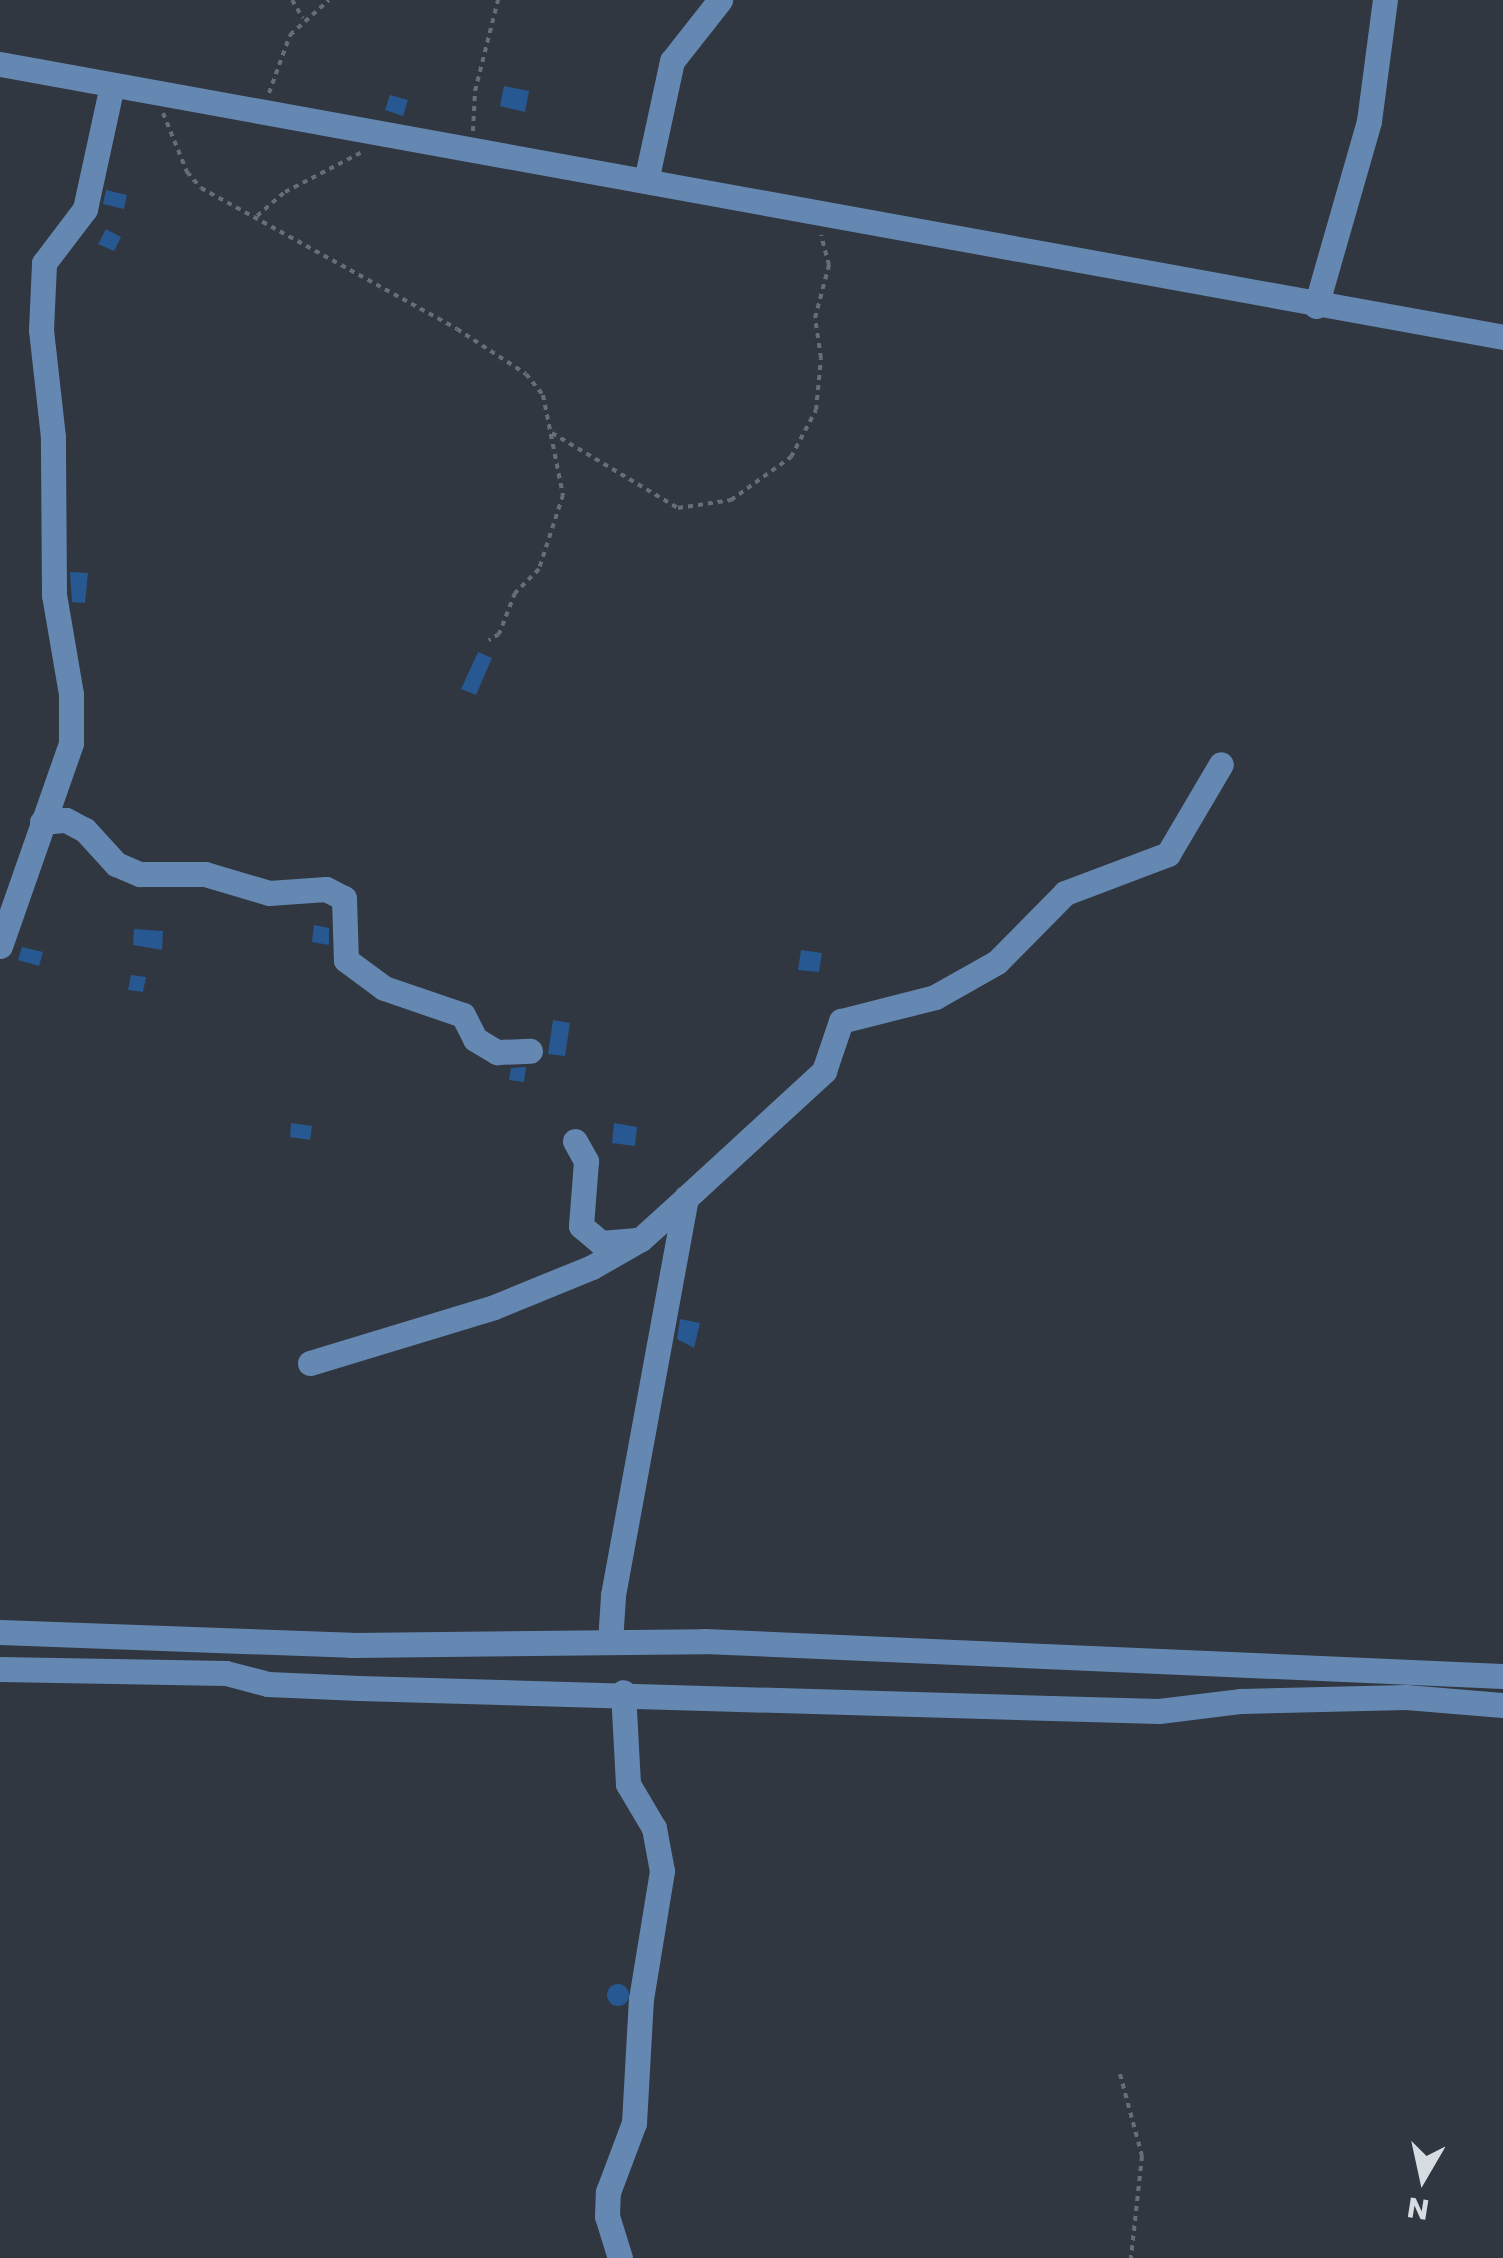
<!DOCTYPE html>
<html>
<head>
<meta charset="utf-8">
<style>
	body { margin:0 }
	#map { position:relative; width:1503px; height:2258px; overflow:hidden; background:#303740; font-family:Poppins,sans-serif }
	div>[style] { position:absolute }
	.building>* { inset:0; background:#275891 }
	.round { border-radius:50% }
	.path>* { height:4px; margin-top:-2px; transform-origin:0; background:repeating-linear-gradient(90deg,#676e76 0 5px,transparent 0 10px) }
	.minor>* { height:25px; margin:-12.5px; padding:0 12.5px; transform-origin:12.5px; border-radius:12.5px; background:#6588b2 }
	span { translate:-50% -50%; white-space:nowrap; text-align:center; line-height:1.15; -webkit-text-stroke:8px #303740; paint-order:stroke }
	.north { position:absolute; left:1373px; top:2128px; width:100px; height:100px; -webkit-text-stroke:8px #303740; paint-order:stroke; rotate:189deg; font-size:28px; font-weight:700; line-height:40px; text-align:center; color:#d7dce2 }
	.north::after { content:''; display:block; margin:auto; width:35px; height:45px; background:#d7dce2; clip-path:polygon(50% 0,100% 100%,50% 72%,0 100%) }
</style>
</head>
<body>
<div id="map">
	<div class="building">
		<i style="clip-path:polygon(504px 86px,529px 91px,525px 112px,500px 106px)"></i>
		<i style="clip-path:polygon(390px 95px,408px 100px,403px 116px,385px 110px)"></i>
		<i style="clip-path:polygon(106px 190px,127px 195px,124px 209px,103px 204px)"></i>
		<i style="clip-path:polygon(106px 229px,121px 237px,114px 251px,98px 244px)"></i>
		<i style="clip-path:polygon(70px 572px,88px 573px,85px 603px,72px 602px)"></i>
		<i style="clip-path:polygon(478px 652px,492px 658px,476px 695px,461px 689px)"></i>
		<i style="clip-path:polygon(314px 925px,329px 928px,329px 945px,312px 942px)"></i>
		<i style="clip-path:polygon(134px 929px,163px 931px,162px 950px,133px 945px)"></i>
		<i style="clip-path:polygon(22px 947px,43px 952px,39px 966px,18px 960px)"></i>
		<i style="clip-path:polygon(801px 950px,822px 953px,819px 972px,798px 970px)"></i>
		<i style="clip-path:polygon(131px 975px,146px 977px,143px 992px,128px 990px)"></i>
		<i style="clip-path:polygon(553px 1020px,570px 1023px,565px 1056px,548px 1054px)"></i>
		<i style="clip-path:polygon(526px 1067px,524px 1082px,509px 1080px,511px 1068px)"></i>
		<i style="clip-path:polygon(291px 1123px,312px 1126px,310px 1140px,290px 1137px)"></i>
		<i style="clip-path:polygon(614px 1123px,637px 1127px,635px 1146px,612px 1143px)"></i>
		<i style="clip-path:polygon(680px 1319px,700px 1323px,694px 1348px,677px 1339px)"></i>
		<i class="round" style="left:607px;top:1984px;width:22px;height:22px"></i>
	</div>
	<div class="path">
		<i style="left:292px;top:0;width:21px;rotate:59deg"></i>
		<i style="left:269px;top:93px;width:62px;rotate:-70.1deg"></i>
		<i style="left:290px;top:35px;width:52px;rotate:-41.9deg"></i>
		<i style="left:163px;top:113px;width:64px;rotate:67.9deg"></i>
		<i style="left:187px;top:172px;width:21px;rotate:49deg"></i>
		<i style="left:201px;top:188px;width:292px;rotate:28.8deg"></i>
		<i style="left:457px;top:329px;width:82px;rotate:33.1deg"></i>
		<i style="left:526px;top:374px;width:27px;rotate:51deg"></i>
		<i style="left:543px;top:395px;width:102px;rotate:78.7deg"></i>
		<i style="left:563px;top:495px;width:78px;rotate:108deg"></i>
		<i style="left:539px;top:569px;width:34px;rotate:135deg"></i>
		<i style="left:515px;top:593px;width:44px;rotate:111.3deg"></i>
		<i style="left:499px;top:634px;width:12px;rotate:149deg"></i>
		<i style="left:473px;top:131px;width:40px;rotate:-87.1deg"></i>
		<i style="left:475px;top:91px;width:94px;rotate:-75.8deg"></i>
		<i style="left:257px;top:216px;width:37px;rotate:-41deg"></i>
		<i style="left:285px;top:192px;width:89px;rotate:-27.4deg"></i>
		<i style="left:552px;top:433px;width:147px;rotate:30.8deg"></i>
		<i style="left:678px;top:508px;width:54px;rotate:-8.6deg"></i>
		<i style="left:731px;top:500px;width:74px;rotate:-35.6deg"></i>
		<i style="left:791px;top:457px;width:53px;rotate:-62deg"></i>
		<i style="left:816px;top:410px;width:52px;rotate:-84.5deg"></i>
		<i style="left:821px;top:358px;width:40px;rotate:-98.5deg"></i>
		<i style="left:815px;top:318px;width:55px;rotate:-75.2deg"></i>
		<i style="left:829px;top:265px;width:31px;rotate:-105deg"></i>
		<i style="left:1120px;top:2074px;width:85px;rotate:75deg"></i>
		<i style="left:1142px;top:2156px;width:103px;rotate:96.2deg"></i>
	</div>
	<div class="minor">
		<i style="left:0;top:64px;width:1528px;rotate:10.29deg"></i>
		<i style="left:646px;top:181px;width:123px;rotate:-77.8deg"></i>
		<i style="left:672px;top:61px;width:78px;rotate:-51.8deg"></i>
		<i style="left:1316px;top:306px;width:192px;rotate:-74deg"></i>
		<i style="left:1369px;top:121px;width:122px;rotate:-82.5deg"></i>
		<i style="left:42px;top:822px;width:24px;rotate:-5deg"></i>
		<i style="left:66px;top:820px;width:21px;rotate:28deg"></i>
		<i style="left:85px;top:830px;width:46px;rotate:47.6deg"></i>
		<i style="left:116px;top:864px;width:26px;rotate:23deg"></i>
		<i style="left:140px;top:874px;width:65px"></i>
		<i style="left:205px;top:874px;width:67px;rotate:16.5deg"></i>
		<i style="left:269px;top:893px;width:57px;rotate:-4deg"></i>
		<i style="left:326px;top:889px;width:20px;rotate:27deg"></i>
		<i style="left:344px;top:898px;width:62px;rotate:88.2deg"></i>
		<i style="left:346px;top:960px;width:47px;rotate:36.4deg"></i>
		<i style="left:384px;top:988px;width:83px;rotate:18.9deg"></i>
		<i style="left:463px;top:1015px;width:27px;rotate:63deg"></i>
		<i style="left:475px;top:1039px;width:26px;rotate:31deg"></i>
		<i style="left:497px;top:1052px;width:33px;rotate:-2deg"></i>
		<i style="left:0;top:946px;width:215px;rotate:-70.7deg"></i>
		<i style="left:71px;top:743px;width:49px;rotate:-90deg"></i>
		<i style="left:71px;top:694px;width:100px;rotate:-99.7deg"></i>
		<i style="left:54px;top:595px;width:158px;rotate:-90.4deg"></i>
		<i style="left:53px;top:437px;width:108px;rotate:-96.4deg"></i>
		<i style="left:41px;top:330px;width:67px;rotate:-87.4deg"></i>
		<i style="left:44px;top:263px;width:68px;rotate:-52.8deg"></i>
		<i style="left:85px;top:209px;width:127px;rotate:-77.7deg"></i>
		<i style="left:575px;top:1141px;width:23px;rotate:61deg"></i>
		<i style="left:586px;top:1161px;width:65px;rotate:94.4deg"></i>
		<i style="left:581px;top:1226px;width:26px;rotate:40deg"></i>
		<i style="left:601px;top:1243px;width:33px;rotate:-5deg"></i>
		<i style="left:310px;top:1363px;width:192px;rotate:-16.9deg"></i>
		<i style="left:494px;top:1307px;width:106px;rotate:-22.2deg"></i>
		<i style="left:592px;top:1267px;width:56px;rotate:-29.7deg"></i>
		<i style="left:641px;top:1239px;width:55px;rotate:-42.1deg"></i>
		<i style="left:0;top:1632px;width:351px;rotate:2.1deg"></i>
		<i style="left:351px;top:1645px;width:353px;rotate:-0.6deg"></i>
		<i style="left:704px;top:1641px;width:800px;rotate:2.51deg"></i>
		<i style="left:610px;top:1642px;width:47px;rotate:-86.3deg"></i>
		<i style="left:613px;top:1595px;width:404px;rotate:-79.6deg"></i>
		<i style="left:686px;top:1198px;width:188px;rotate:-42.6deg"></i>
		<i style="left:824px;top:1071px;width:53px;rotate:-71.2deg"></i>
		<i style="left:841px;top:1021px;width:97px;rotate:-14.3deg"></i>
		<i style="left:935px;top:997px;width:71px;rotate:-29.4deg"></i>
		<i style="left:997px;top:962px;width:97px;rotate:-45.4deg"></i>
		<i style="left:1065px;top:893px;width:110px;rotate:-20.7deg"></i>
		<i style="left:1168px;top:854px;width:104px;rotate:-59.5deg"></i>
		<i style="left:0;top:1669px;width:226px;rotate:1deg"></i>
		<i style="left:226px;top:1673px;width:43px;rotate:14.7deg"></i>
		<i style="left:268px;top:1684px;width:91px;rotate:2.5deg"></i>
		<i style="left:359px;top:1688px;width:800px;rotate:1.65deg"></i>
		<i style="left:1159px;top:1711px;width:83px;rotate:-7deg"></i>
		<i style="left:1241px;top:1701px;width:165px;rotate:-1.4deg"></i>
		<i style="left:1406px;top:1697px;width:97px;rotate:4.7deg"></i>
		<i style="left:620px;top:2258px;width:44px;rotate:-107.2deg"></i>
		<i style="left:607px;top:2216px;width:24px;rotate:-88deg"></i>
		<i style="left:608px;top:2192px;width:74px;rotate:-69.4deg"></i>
		<i style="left:634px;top:2123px;width:124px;rotate:-86.8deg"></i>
		<i style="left:641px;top:1999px;width:130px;rotate:-80.7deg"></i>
		<i style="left:662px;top:1871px;width:44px;rotate:-100.5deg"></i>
		<i style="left:654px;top:1828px;width:51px;rotate:-120.6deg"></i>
		<i style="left:628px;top:1784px;width:92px;rotate:-93.1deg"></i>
	</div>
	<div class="north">N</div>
</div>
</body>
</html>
